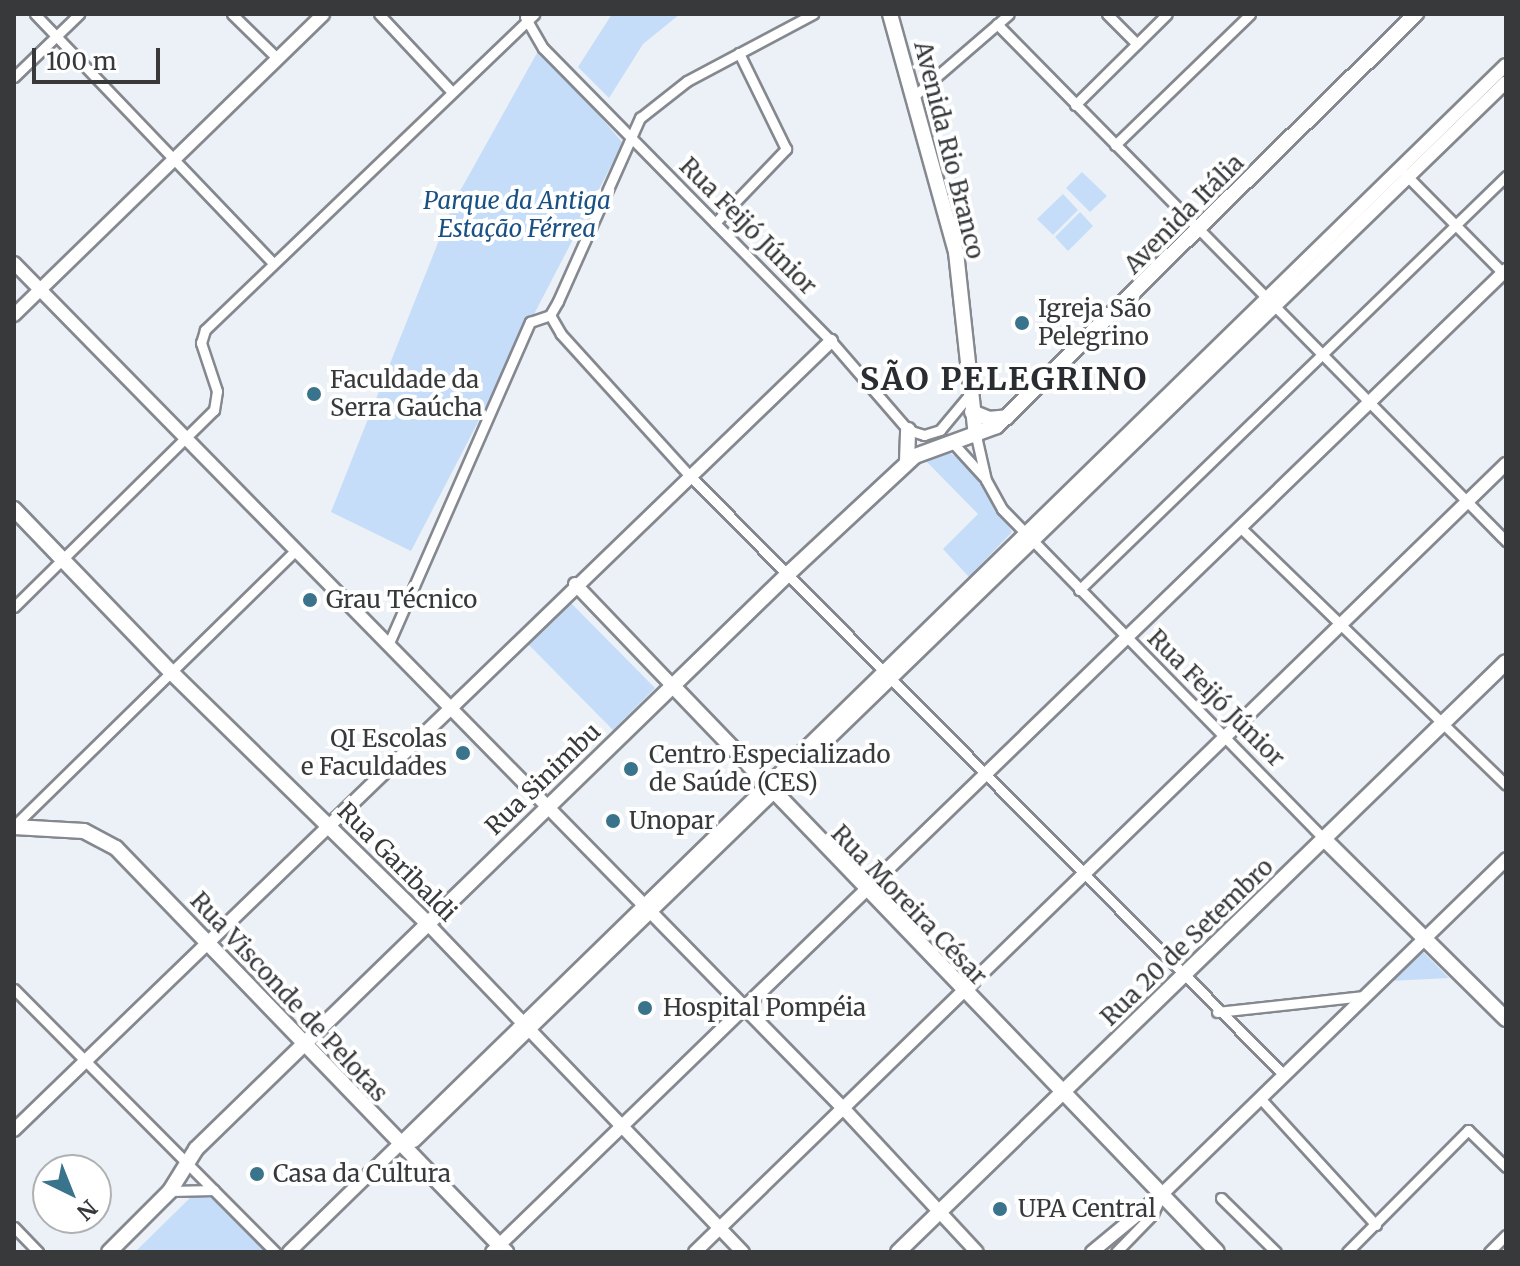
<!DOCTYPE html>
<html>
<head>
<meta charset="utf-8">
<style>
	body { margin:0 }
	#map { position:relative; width:1520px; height:1266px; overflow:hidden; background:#ebf1f6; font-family:Merriweather,serif }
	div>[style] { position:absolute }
	.green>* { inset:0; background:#c5ddf8 }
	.roads { filter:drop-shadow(2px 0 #85898f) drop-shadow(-2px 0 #85898f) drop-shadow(0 2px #85898f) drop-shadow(0 -2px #85898f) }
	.minor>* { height:9px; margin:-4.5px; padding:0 4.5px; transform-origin:4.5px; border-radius:4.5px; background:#fff }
	.tertiary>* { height:12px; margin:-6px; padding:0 6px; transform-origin:6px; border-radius:6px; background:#fff }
	.secondary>* { height:14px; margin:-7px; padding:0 7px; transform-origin:7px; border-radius:7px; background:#fff }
	.primary>* { height:14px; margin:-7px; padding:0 7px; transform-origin:7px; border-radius:7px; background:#fff }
	.dots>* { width:22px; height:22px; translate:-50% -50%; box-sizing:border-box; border:4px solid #fff; border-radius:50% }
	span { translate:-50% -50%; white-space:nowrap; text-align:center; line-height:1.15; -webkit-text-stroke:8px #fff; paint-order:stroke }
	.street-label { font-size:24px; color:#37393b }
	.park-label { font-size:24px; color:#1a5185; font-style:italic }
	.poi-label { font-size:24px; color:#37393b }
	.left { translate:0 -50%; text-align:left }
	.right { translate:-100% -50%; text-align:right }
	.district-label { font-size:32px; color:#292d32; font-weight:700; letter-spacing:2px }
	.frame { position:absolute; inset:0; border:16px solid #37393b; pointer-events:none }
	.north { position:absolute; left:32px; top:1154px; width:80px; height:80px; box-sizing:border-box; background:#fff; border:2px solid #afb0b1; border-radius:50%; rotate:137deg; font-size:22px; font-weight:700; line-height:32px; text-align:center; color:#37393b }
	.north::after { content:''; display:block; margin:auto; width:28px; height:36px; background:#3a738c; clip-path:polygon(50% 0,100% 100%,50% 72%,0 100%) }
	.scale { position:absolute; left:32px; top:48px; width:128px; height:36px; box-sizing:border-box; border:4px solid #37393b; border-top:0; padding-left:10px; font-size:24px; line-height:28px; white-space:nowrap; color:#37393b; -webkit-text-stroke:6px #fff; paint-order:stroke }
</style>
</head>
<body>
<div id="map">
	<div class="green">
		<i style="clip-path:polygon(612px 14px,680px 14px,643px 44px,609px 98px,578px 67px)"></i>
		<i style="clip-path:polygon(537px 53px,563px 74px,623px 143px,411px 551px,331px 512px,455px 200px)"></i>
		<i style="clip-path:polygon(1082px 172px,1107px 196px,1090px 212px,1066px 188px)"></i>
		<i style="clip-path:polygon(1063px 194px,1078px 210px,1053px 235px,1037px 219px)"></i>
		<i style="clip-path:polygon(1080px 212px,1093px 226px,1068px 251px,1055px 237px)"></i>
		<i style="clip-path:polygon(945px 450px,969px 465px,1012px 532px,969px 577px,943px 549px,978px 514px,925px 460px)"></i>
		<i style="clip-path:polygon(566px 598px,655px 688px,613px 730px,524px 640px)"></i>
		<i style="clip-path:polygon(1421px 950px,1449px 978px,1389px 981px)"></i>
		<i style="clip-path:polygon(194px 1194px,215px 1197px,268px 1252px,135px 1252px)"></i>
	</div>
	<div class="roads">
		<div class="minor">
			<i style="left:35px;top:14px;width:344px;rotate:46.3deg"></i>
			<i style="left:232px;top:14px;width:64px;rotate:44.4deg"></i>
			<i style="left:379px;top:14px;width:107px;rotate:46.9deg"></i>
			<i style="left:1107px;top:14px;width:42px;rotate:45deg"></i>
			<i style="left:525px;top:17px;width:36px;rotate:60deg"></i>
			<i style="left:543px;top:48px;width:411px;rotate:45.5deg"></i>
			<i style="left:831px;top:341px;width:118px;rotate:49.1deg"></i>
			<i style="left:908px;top:430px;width:17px;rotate:17deg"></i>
			<i style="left:924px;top:435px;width:17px;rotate:-17deg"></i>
			<i style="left:940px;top:430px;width:47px;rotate:-50.2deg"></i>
			<i style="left:997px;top:24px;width:726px;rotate:45.45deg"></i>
			<i style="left:14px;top:77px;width:91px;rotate:-44.1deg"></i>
			<i style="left:914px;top:96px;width:125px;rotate:-40.8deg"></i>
			<i style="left:1075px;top:105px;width:129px;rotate:-44.7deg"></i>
			<i style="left:1115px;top:145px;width:188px;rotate:-44.1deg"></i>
			<i style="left:1405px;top:174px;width:144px;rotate:45.3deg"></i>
			<i style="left:715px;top:223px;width:103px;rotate:-46.2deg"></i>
			<i style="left:786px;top:149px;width:107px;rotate:-116.1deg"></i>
			<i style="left:550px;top:315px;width:22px;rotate:60deg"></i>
			<i style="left:561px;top:334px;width:190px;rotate:47.8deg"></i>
			<i style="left:689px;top:475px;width:845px;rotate:45.24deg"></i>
			<i style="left:976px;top:436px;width:45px;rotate:77.2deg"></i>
			<i style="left:986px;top:480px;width:33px;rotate:61deg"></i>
			<i style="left:1002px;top:509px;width:461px;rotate:45.7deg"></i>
			<i style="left:952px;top:442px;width:47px;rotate:47.6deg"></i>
			<i style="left:1241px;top:528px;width:369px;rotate:44.1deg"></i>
			<i style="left:1079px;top:590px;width:595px;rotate:-44.11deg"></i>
			<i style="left:14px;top:607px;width:281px;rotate:-44.6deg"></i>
			<i style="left:214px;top:410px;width:19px;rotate:-81deg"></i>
			<i style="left:217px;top:391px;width:51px;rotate:-108.4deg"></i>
			<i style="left:201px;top:343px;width:14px;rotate:-73deg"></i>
			<i style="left:205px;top:330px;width:456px;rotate:-43.8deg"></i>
			<i style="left:389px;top:643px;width:351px;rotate:-66.3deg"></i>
			<i style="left:530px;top:322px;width:21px;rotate:-19deg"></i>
			<i style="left:550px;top:315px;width:16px;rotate:-60deg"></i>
			<i style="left:558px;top:301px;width:201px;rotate:-65.9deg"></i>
			<i style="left:640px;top:118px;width:60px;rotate:-38.2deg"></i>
			<i style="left:687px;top:81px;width:143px;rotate:-28deg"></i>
			<i style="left:14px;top:826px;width:393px;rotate:-44.4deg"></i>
			<i style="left:14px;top:989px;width:371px;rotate:45.2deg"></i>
			<i style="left:1217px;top:1012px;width:148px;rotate:-6.2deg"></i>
			<i style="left:1260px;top:1098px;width:172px;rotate:47.6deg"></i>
			<i style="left:170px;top:1191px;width:44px;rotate:-1.3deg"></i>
			<i style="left:1221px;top:1198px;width:77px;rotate:44.5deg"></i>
			<i style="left:14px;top:1227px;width:35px;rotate:46deg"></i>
			<i style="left:1116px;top:1252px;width:53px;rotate:-45.8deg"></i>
			<i style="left:1153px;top:1214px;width:21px;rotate:-67deg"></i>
			<i style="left:1347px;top:1252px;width:172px;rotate:-45.2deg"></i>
			<i style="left:1468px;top:1130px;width:53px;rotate:44.2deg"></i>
			<i style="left:1489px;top:1252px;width:24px;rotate:-45deg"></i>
		</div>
		<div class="tertiary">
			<i style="left:14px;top:263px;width:1185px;rotate:45.55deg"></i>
			<i style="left:844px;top:1109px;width:195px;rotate:47.1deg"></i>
			<i style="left:14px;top:315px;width:431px;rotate:-44.2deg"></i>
			<i style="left:575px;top:584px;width:140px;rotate:46.2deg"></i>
			<i style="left:428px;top:924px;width:455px;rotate:46.2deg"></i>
			<i style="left:14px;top:1130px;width:1136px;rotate:-44deg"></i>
			<i style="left:414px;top:1141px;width:1521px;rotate:-44.12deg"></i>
			<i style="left:289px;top:1252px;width:1700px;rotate:-44.29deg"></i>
			<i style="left:492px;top:1252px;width:1412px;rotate:-44.08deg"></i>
			<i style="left:695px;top:1252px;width:1131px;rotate:-44.18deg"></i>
			<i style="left:1092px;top:1252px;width:89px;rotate:-39.6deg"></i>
			<i style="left:1161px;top:1195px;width:482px;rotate:-44.2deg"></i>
		</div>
		<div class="secondary">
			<i style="left:890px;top:14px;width:247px;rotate:74.5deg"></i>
			<i style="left:956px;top:252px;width:185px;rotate:83.8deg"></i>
			<i style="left:1324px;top:839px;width:256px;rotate:44.7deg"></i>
		</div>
		<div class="primary">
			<i style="left:972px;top:412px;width:18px;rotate:22deg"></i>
			<i style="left:989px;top:419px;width:18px;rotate:-6deg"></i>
			<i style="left:907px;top:462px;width:32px;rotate:-88deg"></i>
			<i style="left:14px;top:509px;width:226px;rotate:46.1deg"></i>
			<i style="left:171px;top:672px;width:360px;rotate:44.4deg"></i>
			<i style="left:672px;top:685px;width:786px;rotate:46.13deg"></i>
			<i style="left:14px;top:827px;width:70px;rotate:3.3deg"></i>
			<i style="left:84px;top:831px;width:36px;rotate:28deg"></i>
			<i style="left:116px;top:848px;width:562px;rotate:46.01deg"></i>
			<i style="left:109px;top:1252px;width:86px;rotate:-45deg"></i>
			<i style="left:170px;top:1191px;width:49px;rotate:-58.2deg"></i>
			<i style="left:196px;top:1149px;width:827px;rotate:-44.17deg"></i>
			<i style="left:789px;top:573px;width:172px;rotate:-42.9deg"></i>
			<i style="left:915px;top:456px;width:87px;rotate:-20.1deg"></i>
			<i style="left:997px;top:426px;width:588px;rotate:-44.52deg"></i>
			<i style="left:898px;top:1252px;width:847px;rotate:-44.14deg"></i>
		</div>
	</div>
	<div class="dots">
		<i style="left:1022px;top:323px;background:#3a738c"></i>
		<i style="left:314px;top:394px;background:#3a738c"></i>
		<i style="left:310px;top:600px;background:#3a738c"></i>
		<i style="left:463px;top:753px;background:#3a738c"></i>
		<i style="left:631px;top:769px;background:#3a738c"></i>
		<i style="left:613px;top:821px;background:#3a738c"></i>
		<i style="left:645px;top:1008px;background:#3a738c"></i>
		<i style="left:257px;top:1174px;background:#3a738c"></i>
		<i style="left:1000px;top:1209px;background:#3a738c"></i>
	</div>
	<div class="street-label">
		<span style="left:949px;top:150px;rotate:76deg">Avenida Rio Branco</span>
		<span style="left:1184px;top:214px;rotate:-45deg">Avenida Itália</span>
		<span style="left:748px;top:226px;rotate:45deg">Rua Feijó Júnior</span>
		<span style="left:1216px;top:698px;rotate:45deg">Rua Feijó Júnior</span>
		<span style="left:543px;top:779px;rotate:-44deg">Rua Sinimbu</span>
		<span style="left:397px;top:862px;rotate:45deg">Rua Garibaldi</span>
		<span style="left:909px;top:905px;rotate:46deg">Rua Moreira César</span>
		<span style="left:1187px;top:942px;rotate:-44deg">Rua 20 de Setembro</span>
		<span style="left:289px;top:997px;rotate:47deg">Rua Visconde de Pelotas</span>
	</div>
	<div class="park-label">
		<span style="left:517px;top:215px">Parque da Antiga<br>Estação Férrea</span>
	</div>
	<div class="poi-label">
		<span class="left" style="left:1038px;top:323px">Igreja São<br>Pelegrino</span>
		<span class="left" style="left:330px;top:394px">Faculdade da<br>Serra Gaúcha</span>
		<span class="left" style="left:326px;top:600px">Grau Técnico</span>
		<span class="right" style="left:447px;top:753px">QI Escolas<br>e Faculdades</span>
		<span class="left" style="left:649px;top:769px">Centro Especializado<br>de Saúde (CES)</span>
		<span class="left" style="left:629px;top:821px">Unopar</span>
		<span class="left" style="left:663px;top:1008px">Hospital Pompéia</span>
		<span class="left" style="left:273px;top:1174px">Casa da Cultura</span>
		<span class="left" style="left:1018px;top:1209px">UPA Central</span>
	</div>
	<div class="district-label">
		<span style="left:1004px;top:379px">SÃO PELEGRINO</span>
	</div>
	<div class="frame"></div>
	<div class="north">N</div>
	<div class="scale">100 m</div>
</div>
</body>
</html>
